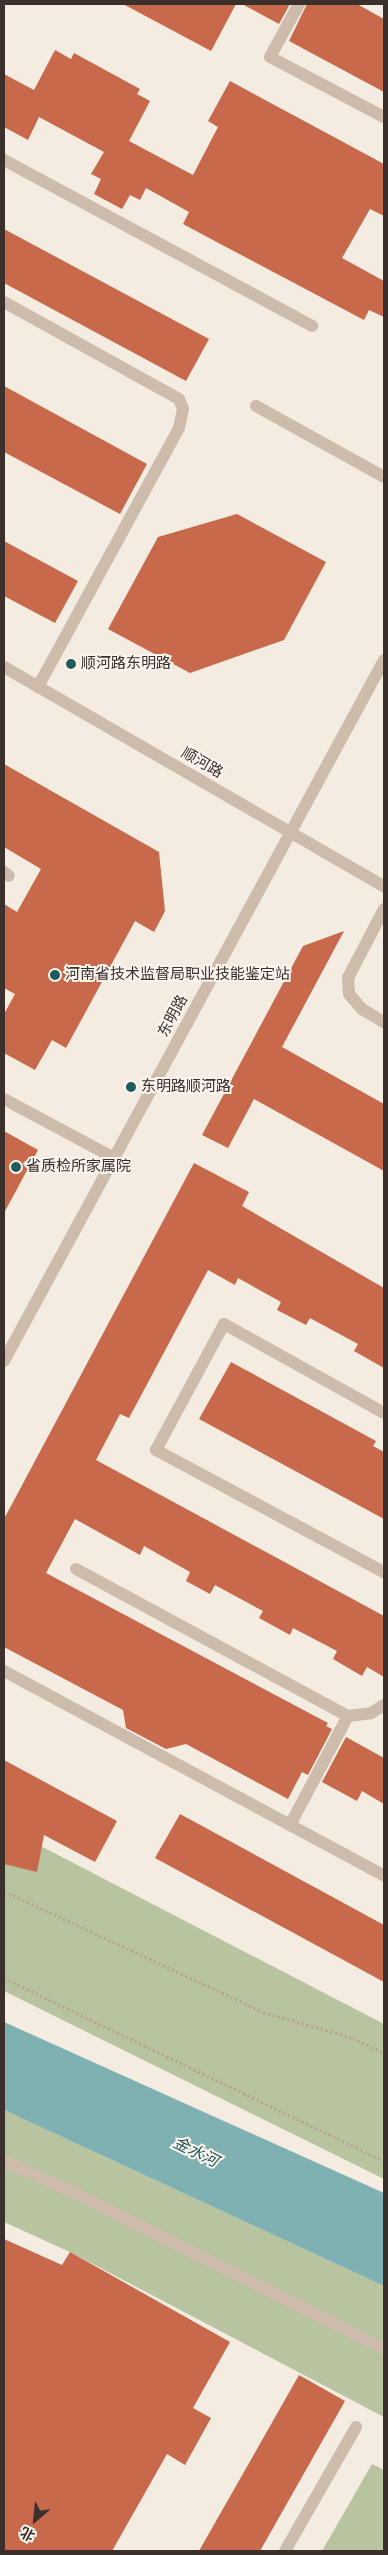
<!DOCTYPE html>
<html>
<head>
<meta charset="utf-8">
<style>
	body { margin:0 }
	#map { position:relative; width:388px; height:2555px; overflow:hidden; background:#f4ebe1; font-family:"Sofia Sans Condensed","Noto Sans SC",sans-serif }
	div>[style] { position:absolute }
	.green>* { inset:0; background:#b8c4a0 }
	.water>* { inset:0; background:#7fb0b2 }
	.building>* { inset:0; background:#c8694b }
	.path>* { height:3px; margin-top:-1.5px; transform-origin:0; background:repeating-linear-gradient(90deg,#b9a596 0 2.5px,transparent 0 5px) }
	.minor>* { height:12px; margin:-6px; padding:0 6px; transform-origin:6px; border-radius:6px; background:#cdbbac }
	.dots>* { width:14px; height:14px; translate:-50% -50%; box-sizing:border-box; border:2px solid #fbf5ee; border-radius:50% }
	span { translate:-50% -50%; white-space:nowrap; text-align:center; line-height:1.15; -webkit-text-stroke:4px #fbf5ee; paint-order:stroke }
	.poi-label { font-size:15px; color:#3b302b }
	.left { translate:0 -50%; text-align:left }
	.street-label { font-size:15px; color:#3b302b }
	.water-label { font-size:16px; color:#1f5a5e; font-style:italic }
	.frame { position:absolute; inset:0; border:5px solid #3b302b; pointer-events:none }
	.north { position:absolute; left:10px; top:2495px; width:50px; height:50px; -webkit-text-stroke:4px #fbf5ee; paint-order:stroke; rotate:208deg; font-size:14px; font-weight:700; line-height:20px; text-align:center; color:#3b302b }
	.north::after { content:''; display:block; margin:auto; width:18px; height:22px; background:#3b302b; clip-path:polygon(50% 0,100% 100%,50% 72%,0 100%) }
</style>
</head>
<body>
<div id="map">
	<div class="green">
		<i style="clip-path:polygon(4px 1827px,384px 2024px,384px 2179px,4px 1991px)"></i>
		<i style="clip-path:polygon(4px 2110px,384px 2286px,384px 2417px,70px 2252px,4px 2222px)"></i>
		<i style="clip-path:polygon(372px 2464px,384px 2470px,384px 2551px,322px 2551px)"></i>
	</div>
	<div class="water">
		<i style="clip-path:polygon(4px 2022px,384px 2193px,384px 2286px,4px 2110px)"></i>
	</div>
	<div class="building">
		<i style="clip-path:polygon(123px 4px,236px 4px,211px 51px)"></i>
		<i style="clip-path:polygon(242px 4px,290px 4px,279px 24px)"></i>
		<i style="clip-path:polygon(307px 4px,357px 4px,384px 19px,384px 92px,289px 41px)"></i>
		<i style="clip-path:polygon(55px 50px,71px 59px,74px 53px,140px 89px,137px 94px,150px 101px,129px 141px,193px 175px,218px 127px,208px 121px,230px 81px,384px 164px,384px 216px,370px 209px,342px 258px,384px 281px,384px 317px,369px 310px,364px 320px,228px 248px,183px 224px,189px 212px,146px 188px,140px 200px,130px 195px,122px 209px,94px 194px,101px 179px,91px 174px,104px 152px,39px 117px,28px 140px,4px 127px,4px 74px,34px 90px)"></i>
		<i style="clip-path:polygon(4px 229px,209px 339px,186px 381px,4px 283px)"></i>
		<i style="clip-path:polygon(4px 386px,147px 464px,120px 514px,4px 452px)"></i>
		<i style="clip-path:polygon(237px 514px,326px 562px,284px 640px,190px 673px,108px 629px,158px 537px)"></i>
		<i style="clip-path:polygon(4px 541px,78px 581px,55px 623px,4px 596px)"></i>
		<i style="clip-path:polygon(4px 764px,159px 852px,165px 911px,154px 932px,135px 921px,66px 1048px,52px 1040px,35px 1070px,4px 1053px,4px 1014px,15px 994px,4px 988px,4px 904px,17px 912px,41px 869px,4px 847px)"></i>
		<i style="clip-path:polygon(344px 931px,282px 1047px,384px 1104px,384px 1171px,254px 1099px,228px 1148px,202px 1135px,303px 946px)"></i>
		<i style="clip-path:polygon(4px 1131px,38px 1150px,4px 1213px)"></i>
		<i style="clip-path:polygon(194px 1163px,249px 1192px,242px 1206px,384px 1288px,384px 1368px,354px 1351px,358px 1344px,310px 1318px,306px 1325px,277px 1310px,281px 1302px,238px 1278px,235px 1285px,208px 1270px,129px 1418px,120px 1414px,96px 1460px,384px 1616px,384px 1677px,367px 1667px,362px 1676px,333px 1659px,337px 1651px,293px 1628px,290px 1635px,259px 1618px,263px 1611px,215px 1585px,210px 1594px,186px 1581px,190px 1572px,144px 1546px,140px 1555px,75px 1519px,46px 1573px,328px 1723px,326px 1726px,332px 1729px,308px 1775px,302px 1772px,288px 1799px,186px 1744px,166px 1749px,126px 1728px,123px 1710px,4px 1647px,4px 1519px)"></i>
		<i style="clip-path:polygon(231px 1362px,376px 1441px,373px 1446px,384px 1452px,384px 1519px,199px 1419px)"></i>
		<i style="clip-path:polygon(346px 1737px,384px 1758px,384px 1804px,362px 1791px,357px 1801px,322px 1782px)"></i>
		<i style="clip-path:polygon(4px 1760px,117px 1821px,95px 1862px,44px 1835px,37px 1872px,4px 1864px)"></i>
		<i style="clip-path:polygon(180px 1814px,384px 1925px,384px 1982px,155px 1858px)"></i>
		<i style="clip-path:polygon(4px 2239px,62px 2265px,70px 2252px,230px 2342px,193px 2408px,211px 2418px,185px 2465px,167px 2454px,112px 2551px,4px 2551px)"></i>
		<i style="clip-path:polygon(299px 2375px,345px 2401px,260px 2551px,199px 2551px)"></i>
	</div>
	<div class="path">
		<i style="left:4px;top:1891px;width:286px;rotate:25deg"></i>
		<i style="left:263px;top:2012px;width:94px;rotate:16.1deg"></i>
		<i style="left:353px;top:2038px;width:34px;rotate:26deg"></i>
		<i style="left:4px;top:1978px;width:422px;rotate:25.7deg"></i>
	</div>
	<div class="minor">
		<i style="left:299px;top:4px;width:60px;rotate:118.7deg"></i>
		<i style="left:270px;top:57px;width:129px;rotate:27.8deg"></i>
		<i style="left:4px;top:160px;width:350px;rotate:28.3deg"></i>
		<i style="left:4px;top:302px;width:200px;rotate:29deg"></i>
		<i style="left:179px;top:399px;width:11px;rotate:68deg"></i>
		<i style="left:183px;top:409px;width:19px;rotate:102deg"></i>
		<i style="left:179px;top:428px;width:295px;rotate:118.6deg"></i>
		<i style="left:256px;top:406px;width:146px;rotate:29deg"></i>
		<i style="left:4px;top:667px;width:439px;rotate:30deg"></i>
		<i style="left:4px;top:872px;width:6px;rotate:39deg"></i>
		<i style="left:384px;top:909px;width:78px;rotate:117.6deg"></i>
		<i style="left:348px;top:978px;width:16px;rotate:86deg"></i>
		<i style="left:349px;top:994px;width:20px;rotate:49deg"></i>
		<i style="left:362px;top:1009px;width:26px;rotate:31deg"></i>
		<i style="left:4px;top:1099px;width:125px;rotate:28.2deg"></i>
		<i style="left:4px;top:1361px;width:797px;rotate:-61.54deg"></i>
		<i style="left:384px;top:1413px;width:183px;rotate:-150.9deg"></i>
		<i style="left:224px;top:1324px;width:143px;rotate:118.4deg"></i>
		<i style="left:156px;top:1450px;width:259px;rotate:28.2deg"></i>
		<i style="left:76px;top:1569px;width:309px;rotate:28.4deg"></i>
		<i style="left:4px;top:1671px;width:432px;rotate:28.3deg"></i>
		<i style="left:290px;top:1825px;width:123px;rotate:-62deg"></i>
		<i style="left:348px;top:1716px;width:23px;rotate:-7deg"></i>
		<i style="left:371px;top:1713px;width:15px;rotate:-32deg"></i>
		<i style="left:4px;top:2161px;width:78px;rotate:24.3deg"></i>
		<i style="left:75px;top:2193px;width:346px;rotate:26.8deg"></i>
		<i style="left:285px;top:2551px;width:143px;rotate:-60.2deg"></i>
	</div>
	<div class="dots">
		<i style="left:71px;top:664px;background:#1f5a5e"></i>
		<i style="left:55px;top:975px;background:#1f5a5e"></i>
		<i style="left:131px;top:1087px;background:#1f5a5e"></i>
		<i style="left:16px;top:1167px;background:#1f5a5e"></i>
	</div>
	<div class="poi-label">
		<span class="left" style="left:81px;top:664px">顺河路东明路</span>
		<span class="left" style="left:65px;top:975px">河南省技术监督局职业技能鉴定站</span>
		<span class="left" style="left:141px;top:1087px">东明路顺河路</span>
		<span class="left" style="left:26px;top:1167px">省质检所家属院</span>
	</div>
	<div class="street-label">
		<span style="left:202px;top:763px;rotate:30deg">顺河路</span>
		<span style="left:173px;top:1016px;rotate:-62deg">东明路</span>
	</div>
	<div class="water-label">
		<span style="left:195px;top:2153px;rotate:26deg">金水河</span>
	</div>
	<div class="frame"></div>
	<div class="north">北</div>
</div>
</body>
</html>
